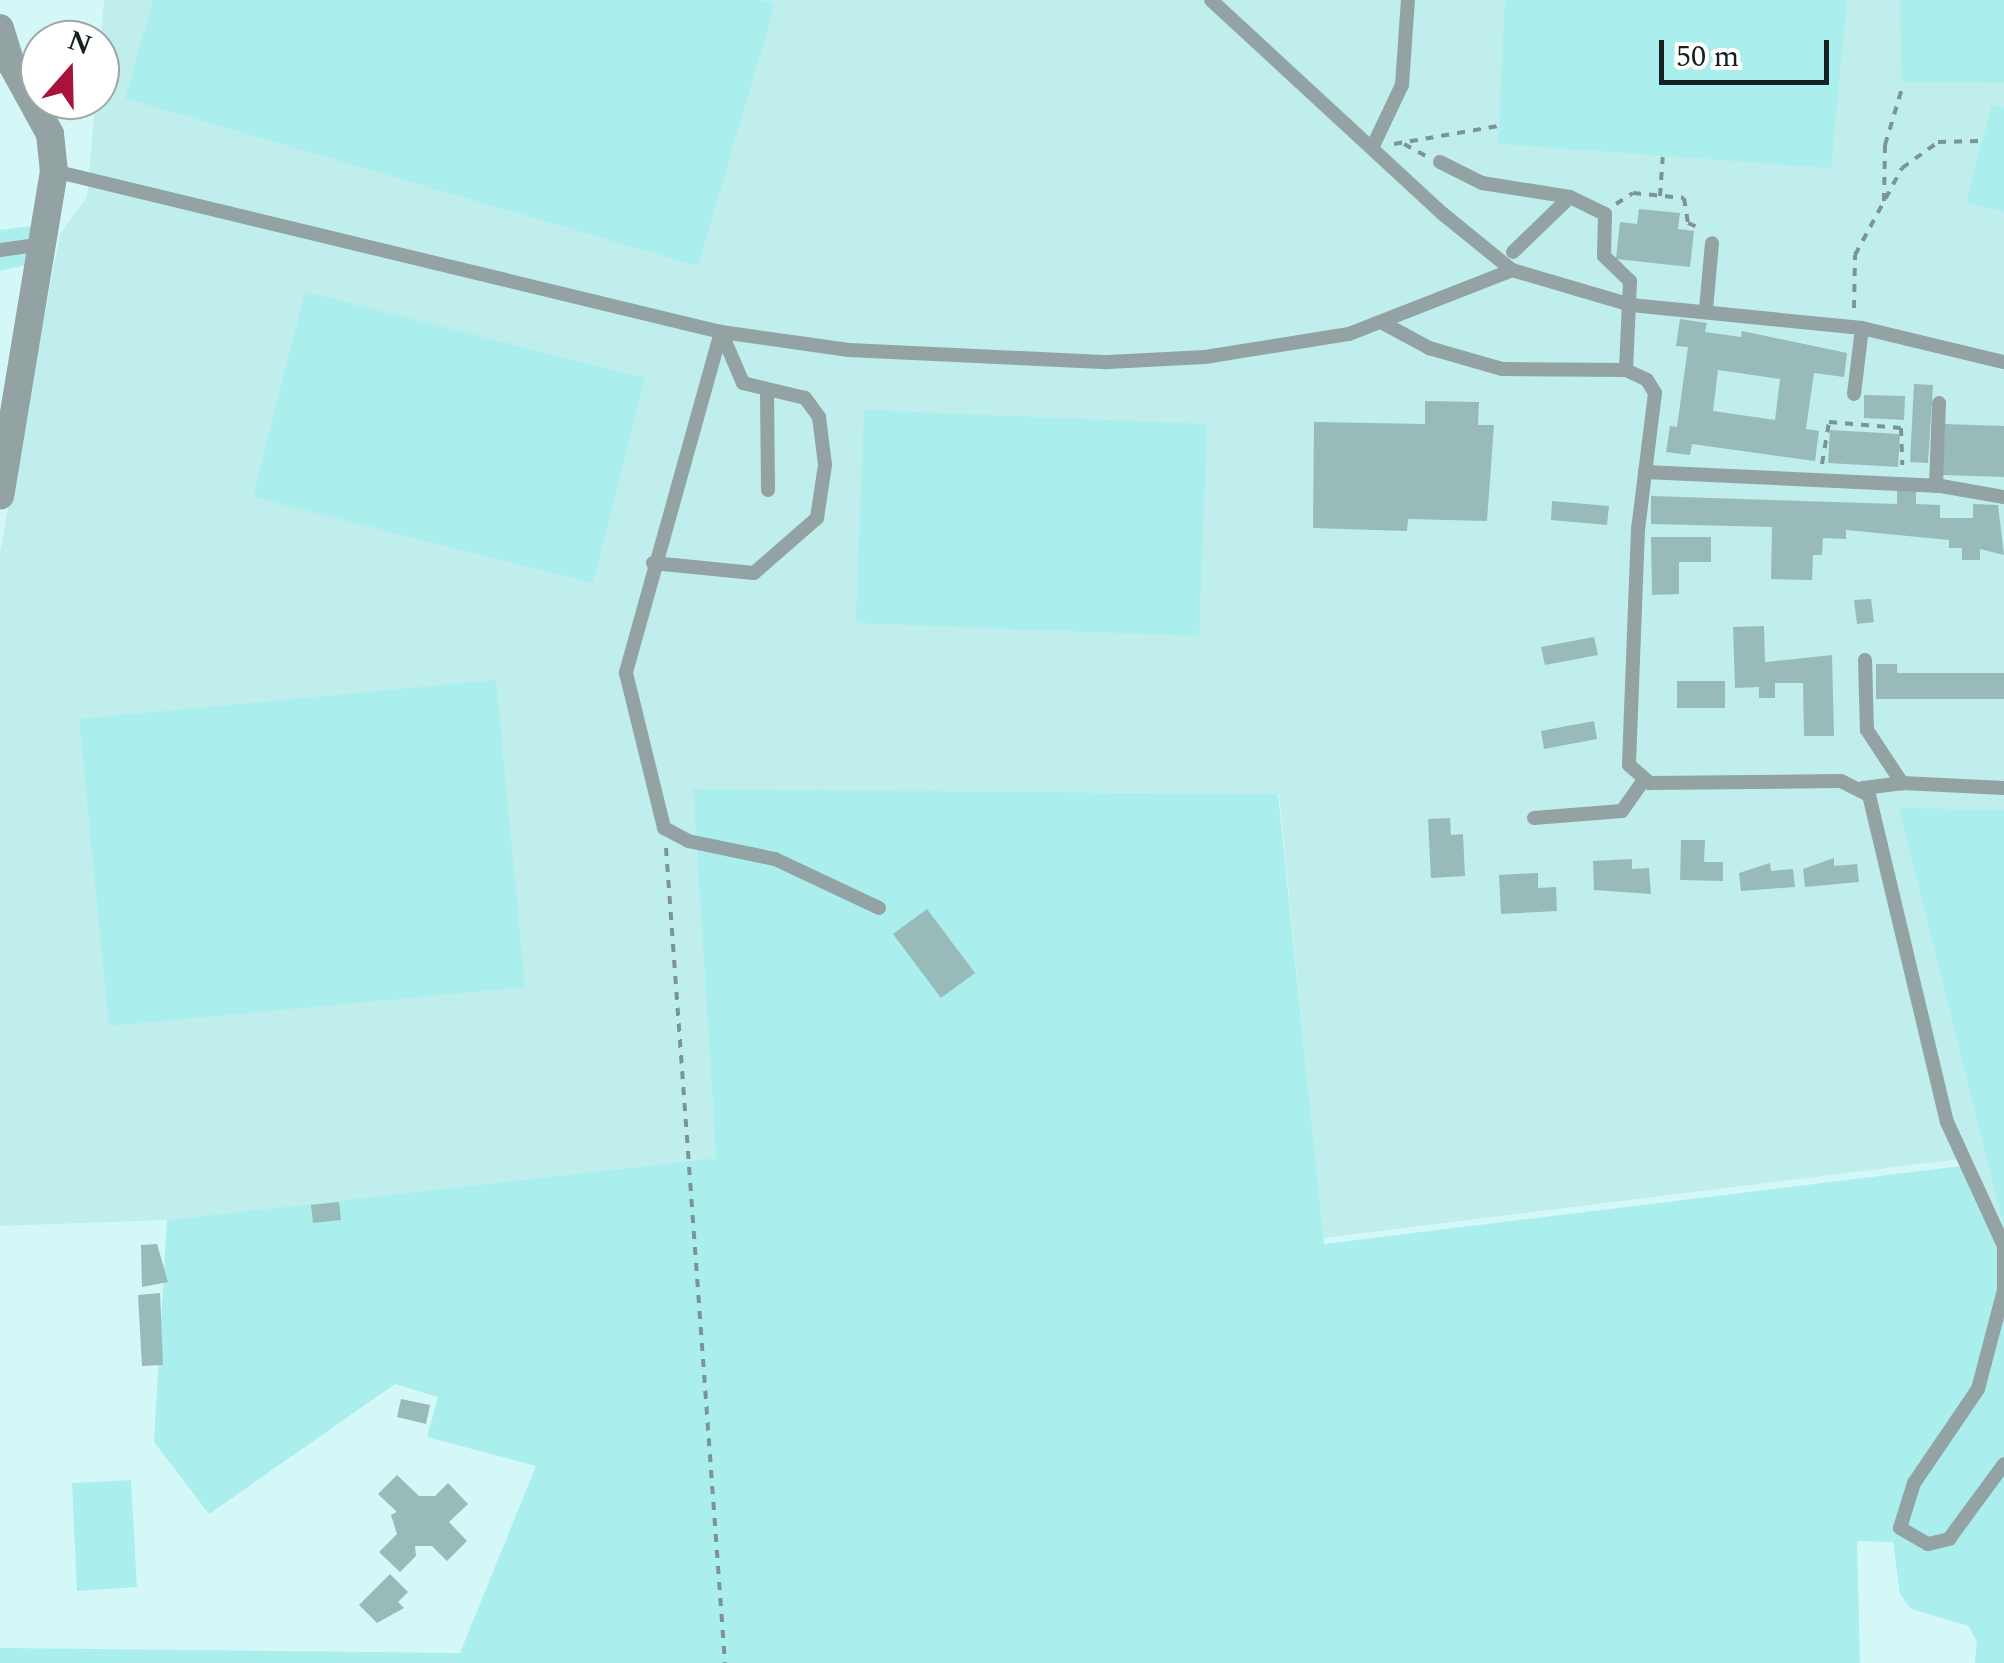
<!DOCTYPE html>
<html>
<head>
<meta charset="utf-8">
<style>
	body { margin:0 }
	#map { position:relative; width:2004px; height:1663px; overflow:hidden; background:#d4f8f7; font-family:Spectral,serif }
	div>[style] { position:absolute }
	.built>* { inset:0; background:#c0eeed }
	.green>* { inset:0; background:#aaeeed }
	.building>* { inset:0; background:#98bbba }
	.path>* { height:4px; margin-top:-2px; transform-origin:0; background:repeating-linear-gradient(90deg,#7c9594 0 8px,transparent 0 16px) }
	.service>* { height:14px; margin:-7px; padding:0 7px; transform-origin:7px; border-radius:7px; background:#93a2a2 }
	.minor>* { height:28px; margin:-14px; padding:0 14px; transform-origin:14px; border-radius:14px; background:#93a2a2 }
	span { translate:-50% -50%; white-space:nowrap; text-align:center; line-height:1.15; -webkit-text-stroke:9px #fff; paint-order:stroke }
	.north { position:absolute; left:20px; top:20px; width:100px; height:100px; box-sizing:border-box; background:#fff; border:2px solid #a1a6a6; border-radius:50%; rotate:20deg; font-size:28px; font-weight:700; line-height:40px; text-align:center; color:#142121 }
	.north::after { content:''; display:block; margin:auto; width:35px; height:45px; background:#a9123a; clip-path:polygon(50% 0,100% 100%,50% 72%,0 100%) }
	.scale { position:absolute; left:1659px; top:40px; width:170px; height:45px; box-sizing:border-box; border:5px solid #142121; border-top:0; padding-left:12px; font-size:30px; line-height:35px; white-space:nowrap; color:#142121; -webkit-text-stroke:8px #fff; paint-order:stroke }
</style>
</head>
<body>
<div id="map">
	<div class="built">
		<i style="clip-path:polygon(104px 0,2004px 0,2004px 1353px,1960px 1159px,1323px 1238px,1279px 794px,693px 789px,716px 1158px,167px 1220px,0 1226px,0 552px,60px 234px,87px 197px)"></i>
	</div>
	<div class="green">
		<i style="clip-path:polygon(153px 0,759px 0,775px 4px,698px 266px,125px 98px)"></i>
		<i style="clip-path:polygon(1505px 0,1847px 0,1831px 168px,1498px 144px)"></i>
		<i style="clip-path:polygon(1900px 0,2004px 0,2004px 83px,1902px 82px)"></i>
		<i style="clip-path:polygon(1992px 105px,2004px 108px,2004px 212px,1966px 202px)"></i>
		<i style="clip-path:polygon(40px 225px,34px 263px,0 271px,0 230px)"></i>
		<i style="clip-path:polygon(305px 292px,645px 378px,593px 583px,253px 497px)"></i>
		<i style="clip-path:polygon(864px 410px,1207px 424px,1199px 636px,856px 623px)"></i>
		<i style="clip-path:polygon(496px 680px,525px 987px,109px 1026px,79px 719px)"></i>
		<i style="clip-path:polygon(693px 789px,1278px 794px,1324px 1244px,1961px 1166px,2004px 1242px,2004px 1663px,1975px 1663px,1977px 1642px,1969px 1626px,1911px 1609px,1900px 1594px,1893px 1542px,1857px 1541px,1860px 1663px,0 1663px,0 1648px,460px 1653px,536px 1466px,427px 1437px,438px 1397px,395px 1384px,209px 1514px,154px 1442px,167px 1220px,716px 1158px)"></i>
		<i style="clip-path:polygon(1899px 808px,2004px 810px,2004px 1227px)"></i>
		<i style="clip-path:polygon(131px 1480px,137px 1587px,77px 1591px,72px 1483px)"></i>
	</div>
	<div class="building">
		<i style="clip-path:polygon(1639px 209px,1680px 213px,1678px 229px,1694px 231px,1690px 267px,1616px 259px,1620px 222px,1637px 224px)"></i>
		<i style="clip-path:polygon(evenodd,1680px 319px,1707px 323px,1705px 332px,1741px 337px,1742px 331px,1847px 353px,1844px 377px,1814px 373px,1806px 429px,1819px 431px,1815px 461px,1692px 444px,1690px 455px,1666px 452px,1670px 426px,1677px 427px,1688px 347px,1676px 346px,1680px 319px,1718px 370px,1780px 379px,1775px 420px,1713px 411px,1718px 370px)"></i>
		<i style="clip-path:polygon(1914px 384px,1933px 385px,1928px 463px,1910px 462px)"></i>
		<i style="clip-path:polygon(1864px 395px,1905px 396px,1904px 420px,1864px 418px)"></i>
		<i style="clip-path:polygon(1425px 401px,1479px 402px,1478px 425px,1494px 425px,1487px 521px,1408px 519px,1407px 531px,1313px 528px,1314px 422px,1425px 424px)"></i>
		<i style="clip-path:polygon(1945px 424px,2004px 426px,2004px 477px,1943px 475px)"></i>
		<i style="clip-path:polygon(1830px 430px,1900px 434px,1898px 467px,1828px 463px)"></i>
		<i style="clip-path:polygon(1897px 491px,1916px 491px,1916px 504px,1940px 505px,1940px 518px,1973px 518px,1973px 504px,1998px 505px,2004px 555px,1980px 549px,1980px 560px,1962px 560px,1962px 548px,1949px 548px,1949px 540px,1846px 530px,1846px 539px,1823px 538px,1822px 555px,1813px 555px,1812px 580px,1771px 579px,1772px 527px,1651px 524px,1651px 496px,1897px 504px)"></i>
		<i style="clip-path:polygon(1552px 501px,1609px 506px,1607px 525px,1551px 520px)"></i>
		<i style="clip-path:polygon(1651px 537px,1711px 537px,1711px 562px,1679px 562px,1679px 594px,1652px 595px)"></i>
		<i style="clip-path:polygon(1871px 599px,1874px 622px,1857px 624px,1854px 600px)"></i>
		<i style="clip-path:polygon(1764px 626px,1765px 662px,1832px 655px,1834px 736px,1804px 736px,1803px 683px,1775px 683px,1775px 698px,1759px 698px,1759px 687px,1735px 688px,1733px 627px)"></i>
		<i style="clip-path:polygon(1594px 637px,1598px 655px,1545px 665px,1541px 647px)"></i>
		<i style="clip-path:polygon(1876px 664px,1897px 664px,1897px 673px,2004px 673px,2004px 699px,1876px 699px)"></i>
		<i style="clip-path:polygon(1677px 681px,1725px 681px,1725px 708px,1677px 708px)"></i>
		<i style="clip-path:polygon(1594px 721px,1597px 739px,1544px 749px,1541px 731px)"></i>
		<i style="clip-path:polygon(1450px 818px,1451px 835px,1463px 834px,1465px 876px,1431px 878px,1428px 819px)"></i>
		<i style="clip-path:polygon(1681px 840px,1705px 840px,1704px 862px,1723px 862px,1723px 881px,1680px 880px)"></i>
		<i style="clip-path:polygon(1834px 858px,1834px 866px,1857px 864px,1859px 882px,1805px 887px,1803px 869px)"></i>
		<i style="clip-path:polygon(1632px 859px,1632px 869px,1649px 868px,1651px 894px,1594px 890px,1593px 861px)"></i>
		<i style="clip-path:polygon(1770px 863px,1771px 871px,1793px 869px,1795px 887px,1741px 891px,1739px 873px)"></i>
		<i style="clip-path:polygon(1538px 873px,1538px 888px,1556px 887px,1557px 911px,1501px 914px,1499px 875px)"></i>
		<i style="clip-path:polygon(927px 909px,975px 973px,941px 998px,893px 934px)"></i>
		<i style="clip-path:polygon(339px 1202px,341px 1220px,313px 1223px,311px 1205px)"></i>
		<i style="clip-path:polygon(157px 1244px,168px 1282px,142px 1287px,141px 1245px)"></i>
		<i style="clip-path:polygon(160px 1293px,163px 1365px,142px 1366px,138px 1295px)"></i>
		<i style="clip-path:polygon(401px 1399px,430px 1405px,426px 1424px,397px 1417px)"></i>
		<i style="clip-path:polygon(397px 1475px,419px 1496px,435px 1496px,448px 1483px,468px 1504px,449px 1522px,467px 1541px,447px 1561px,432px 1546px,415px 1546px,416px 1556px,400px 1572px,379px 1552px,397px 1534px,391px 1515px,397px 1512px,378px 1494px)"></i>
		<i style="clip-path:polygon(390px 1574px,408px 1592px,398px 1602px,404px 1608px,377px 1623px,359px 1605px)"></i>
	</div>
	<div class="path">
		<i style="left:1394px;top:144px;width:106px;rotate:-9.8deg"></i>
		<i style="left:1404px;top:144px;width:25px;rotate:29deg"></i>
		<i style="left:1660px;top:196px;width:39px;rotate:-86deg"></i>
		<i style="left:1884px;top:201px;width:56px;rotate:-89deg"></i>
		<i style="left:1885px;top:145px;width:63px;rotate:-73.3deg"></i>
		<i style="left:1616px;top:204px;width:20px;rotate:-33deg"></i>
		<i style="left:1633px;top:193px;width:51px;rotate:5.6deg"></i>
		<i style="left:1684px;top:198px;width:25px;rotate:81deg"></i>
		<i style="left:1688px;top:223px;width:15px;rotate:23deg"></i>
		<i style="left:1854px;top:308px;width:53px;rotate:-88.9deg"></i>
		<i style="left:1855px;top:255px;width:99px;rotate:-61.6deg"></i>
		<i style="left:1902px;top:168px;width:44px;rotate:-35.8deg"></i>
		<i style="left:1938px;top:142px;width:42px;rotate:-1.4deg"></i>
		<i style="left:1822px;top:464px;width:43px;rotate:-80.5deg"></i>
		<i style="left:1829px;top:422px;width:72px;rotate:4.8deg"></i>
		<i style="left:1901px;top:428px;width:37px;rotate:88deg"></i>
		<i style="left:666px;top:848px;width:817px;rotate:85.86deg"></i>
	</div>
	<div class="service">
		<i style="left:1211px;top:0;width:316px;rotate:42.7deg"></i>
		<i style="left:1443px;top:214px;width:89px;rotate:39.1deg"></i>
		<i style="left:1512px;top:270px;width:124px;rotate:16.4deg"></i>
		<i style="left:1631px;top:305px;width:232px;rotate:5.7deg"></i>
		<i style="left:1862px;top:328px;width:146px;rotate:13.5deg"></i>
		<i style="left:1373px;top:146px;width:68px;rotate:-64.6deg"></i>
		<i style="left:1402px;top:85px;width:85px;rotate:-86deg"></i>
		<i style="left:1440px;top:162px;width:47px;rotate:26.6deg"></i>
		<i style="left:1482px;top:183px;width:89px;rotate:9deg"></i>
		<i style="left:1570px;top:197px;width:39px;rotate:26deg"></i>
		<i style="left:1605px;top:214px;width:42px;rotate:91.4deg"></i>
		<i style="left:1604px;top:256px;width:36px;rotate:44deg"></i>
		<i style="left:1630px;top:281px;width:89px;rotate:92.6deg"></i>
		<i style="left:54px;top:171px;width:686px;rotate:13.57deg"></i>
		<i style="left:721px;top:332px;width:129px;rotate:8deg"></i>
		<i style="left:849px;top:350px;width:259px;rotate:2.7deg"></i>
		<i style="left:1108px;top:362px;width:97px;rotate:-3deg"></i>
		<i style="left:1205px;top:357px;width:146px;rotate:-9.1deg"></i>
		<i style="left:1349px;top:334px;width:175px;rotate:-21.4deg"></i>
		<i style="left:0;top:250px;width:44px;rotate:-7.8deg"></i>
		<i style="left:1513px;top:252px;width:79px;rotate:-44deg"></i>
		<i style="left:1706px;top:309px;width:66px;rotate:-84.8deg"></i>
		<i style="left:1381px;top:322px;width:55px;rotate:28.4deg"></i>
		<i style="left:1429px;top:348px;width:76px;rotate:16deg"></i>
		<i style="left:1502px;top:369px;width:124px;rotate:0.5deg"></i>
		<i style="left:1626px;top:370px;width:23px;rotate:25deg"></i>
		<i style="left:1647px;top:380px;width:15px;rotate:58deg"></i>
		<i style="left:1655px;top:393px;width:137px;rotate:97.1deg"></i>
		<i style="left:1638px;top:529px;width:236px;rotate:92.2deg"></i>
		<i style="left:1629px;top:765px;width:28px;rotate:41deg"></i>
		<i style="left:1650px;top:783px;width:191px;rotate:-0.6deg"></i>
		<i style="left:1841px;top:781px;width:31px;rotate:27deg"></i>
		<i style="left:1869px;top:795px;width:336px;rotate:76.6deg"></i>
		<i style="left:1947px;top:1122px;width:136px;rotate:65.3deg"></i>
		<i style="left:721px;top:332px;width:354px;rotate:105.6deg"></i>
		<i style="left:626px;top:673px;width:160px;rotate:76.2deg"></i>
		<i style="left:664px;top:828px;width:27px;rotate:28deg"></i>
		<i style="left:688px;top:841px;width:89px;rotate:11.7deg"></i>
		<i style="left:775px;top:859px;width:115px;rotate:25.2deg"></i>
		<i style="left:767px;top:392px;width:98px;rotate:89.4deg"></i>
		<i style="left:1854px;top:394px;width:66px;rotate:-83.1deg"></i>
		<i style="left:1645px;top:472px;width:296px;rotate:2.7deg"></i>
		<i style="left:1941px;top:486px;width:64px;rotate:9.9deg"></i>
		<i style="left:1936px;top:486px;width:83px;rotate:-87.9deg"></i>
		<i style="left:653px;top:563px;width:101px;rotate:5.7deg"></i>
		<i style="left:754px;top:573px;width:84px;rotate:-41.1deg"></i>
		<i style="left:817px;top:518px;width:54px;rotate:-81.4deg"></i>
		<i style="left:825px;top:465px;width:48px;rotate:-97.1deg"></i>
		<i style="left:819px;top:417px;width:24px;rotate:-126deg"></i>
		<i style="left:805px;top:398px;width:64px;rotate:-166.4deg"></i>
		<i style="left:743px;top:383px;width:56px;rotate:-113.3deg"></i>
		<i style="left:1865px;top:660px;width:70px;rotate:88.4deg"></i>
		<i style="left:1867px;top:730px;width:64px;rotate:56.6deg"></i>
		<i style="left:1863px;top:788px;width:39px;rotate:-7deg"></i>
		<i style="left:1902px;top:783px;width:102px;rotate:2.8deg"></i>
		<i style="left:1534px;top:818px;width:88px;rotate:-4.5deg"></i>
		<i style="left:1622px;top:811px;width:37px;rotate:-55deg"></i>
		<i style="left:2004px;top:1250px;width:40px;rotate:90deg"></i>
		<i style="left:2004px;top:1290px;width:102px;rotate:104.7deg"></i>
		<i style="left:1978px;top:1389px;width:114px;rotate:124.2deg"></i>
		<i style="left:1914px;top:1483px;width:47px;rotate:107.3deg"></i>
		<i style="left:1900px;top:1528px;width:32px;rotate:30deg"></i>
		<i style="left:1928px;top:1544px;width:22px;rotate:-13deg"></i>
		<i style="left:1949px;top:1539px;width:93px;rotate:-53.7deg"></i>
	</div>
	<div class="minor">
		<i style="left:0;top:28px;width:37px;rotate:73deg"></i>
		<i style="left:11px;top:63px;width:81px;rotate:61.2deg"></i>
		<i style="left:50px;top:134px;width:37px;rotate:84deg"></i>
		<i style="left:54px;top:171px;width:329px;rotate:99.4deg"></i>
	</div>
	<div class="north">N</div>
	<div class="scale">50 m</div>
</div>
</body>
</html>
